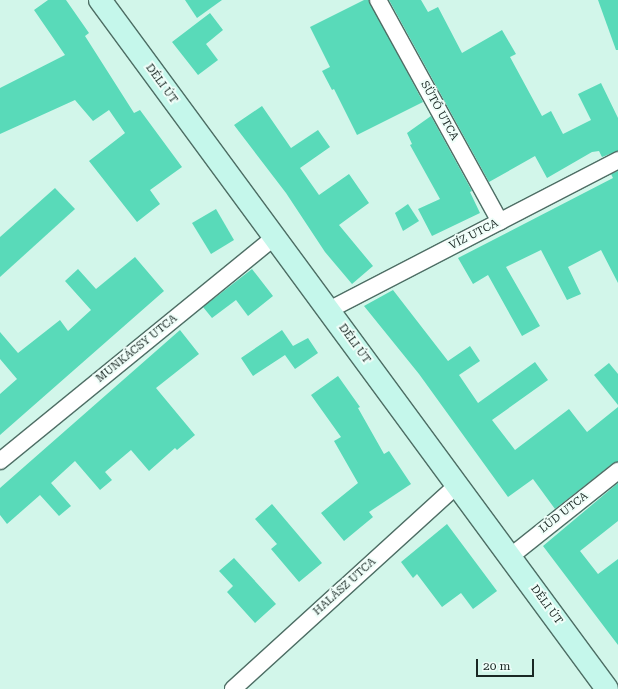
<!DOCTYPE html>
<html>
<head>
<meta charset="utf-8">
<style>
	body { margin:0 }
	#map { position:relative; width:618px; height:689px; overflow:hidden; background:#d2f6ea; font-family:"Roboto Serif",serif }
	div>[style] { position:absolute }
	.building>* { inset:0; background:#59dab9 }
	.roads { filter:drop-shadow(1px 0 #4e6e65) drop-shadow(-1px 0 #4e6e65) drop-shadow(0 1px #4e6e65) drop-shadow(0 -1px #4e6e65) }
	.street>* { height:16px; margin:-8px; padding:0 8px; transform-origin:8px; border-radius:8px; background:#fff }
	.secondary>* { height:22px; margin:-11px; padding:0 11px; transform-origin:11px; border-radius:11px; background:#c5f7eb }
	span { translate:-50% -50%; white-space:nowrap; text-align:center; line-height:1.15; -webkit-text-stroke:4px #effef9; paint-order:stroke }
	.street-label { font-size:11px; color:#1a2824 }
	.scale { position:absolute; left:476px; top:659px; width:58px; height:18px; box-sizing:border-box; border:2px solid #1a2824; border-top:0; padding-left:5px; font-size:12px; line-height:14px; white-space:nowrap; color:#1a2824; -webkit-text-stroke:3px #effef9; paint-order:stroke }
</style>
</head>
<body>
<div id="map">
	<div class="building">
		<i style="clip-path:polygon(48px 0,66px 0,89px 33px,85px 36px,134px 113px,140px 110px,182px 167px,150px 190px,160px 204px,137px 222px,89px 161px,125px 133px,109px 110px,93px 121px,75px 100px,0 134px,0 88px,65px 55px,34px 10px)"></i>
		<i style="clip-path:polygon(185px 0,222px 0,197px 18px)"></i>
		<i style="clip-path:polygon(364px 0,369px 0,423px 102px,357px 135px,334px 89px,332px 90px,322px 71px,330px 67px,310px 27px)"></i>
		<i style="clip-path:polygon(389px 0,421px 0,428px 12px,438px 7px,462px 53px,502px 30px,516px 54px,510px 57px,542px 116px,551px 111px,563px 134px,591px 120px,578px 94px,601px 83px,618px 118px,618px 151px,602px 157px,599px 151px,592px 152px,547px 178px,535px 156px,489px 182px)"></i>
		<i style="clip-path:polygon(598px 0,618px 0,618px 50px,616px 50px)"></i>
		<i style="clip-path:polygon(210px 13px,223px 30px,206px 44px,218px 60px,198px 75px,172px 42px)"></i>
		<i style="clip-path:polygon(262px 106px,291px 148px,318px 130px,330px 147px,300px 168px,319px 195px,349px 174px,369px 203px,339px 225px,373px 266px,352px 284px,325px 252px,286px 193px,234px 125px)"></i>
		<i style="clip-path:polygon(431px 116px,472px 191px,470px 192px,480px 213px,432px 236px,418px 209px,440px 199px,410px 145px,412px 144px,407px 133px)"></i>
		<i style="clip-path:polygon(618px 171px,618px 283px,601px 250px,568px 267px,581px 294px,567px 300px,541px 250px,506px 267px,540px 326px,522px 336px,488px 275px,473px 284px,458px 258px,613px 178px,611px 174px)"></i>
		<i style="clip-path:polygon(55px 188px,75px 209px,0 277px,0 237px)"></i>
		<i style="clip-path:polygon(408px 204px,419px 221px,403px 231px,395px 213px)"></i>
		<i style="clip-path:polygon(216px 209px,234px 240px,211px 254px,192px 223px)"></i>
		<i style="clip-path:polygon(135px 257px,164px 291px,0 435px,0 394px,17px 379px,0 359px,0 332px,18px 353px,60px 320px,68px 331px,91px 310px,65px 281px,78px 269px,96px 289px)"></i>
		<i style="clip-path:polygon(252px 269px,273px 296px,248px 316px,236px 300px,212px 318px,203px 307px)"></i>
		<i style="clip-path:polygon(393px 290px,448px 361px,470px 346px,480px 361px,459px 375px,478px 403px,535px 362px,548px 380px,492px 420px,515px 450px,569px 409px,587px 432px,618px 407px,618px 462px,612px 464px,555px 509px,533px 479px,508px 497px,419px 374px,364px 306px)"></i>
		<i style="clip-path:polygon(180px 330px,199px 354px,156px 388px,195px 435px,177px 450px,175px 448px,149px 471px,131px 450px,105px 472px,112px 480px,100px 490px,75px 461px,51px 483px,71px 506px,59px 516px,40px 495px,7px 524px,0 515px,0 488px)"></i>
		<i style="clip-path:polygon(282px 330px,293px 346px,308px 338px,318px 353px,295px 369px,285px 355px,253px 376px,241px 358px)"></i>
		<i style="clip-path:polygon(609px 363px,618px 374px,618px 405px,594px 375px)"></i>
		<i style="clip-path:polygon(338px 376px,360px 407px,358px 408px,384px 454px,389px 451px,411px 484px,369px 512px,373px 517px,344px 541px,321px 513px,358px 483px,334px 441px,341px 437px,311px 395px)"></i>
		<i style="clip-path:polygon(618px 483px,618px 521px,580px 551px,598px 574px,618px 559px,618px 645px,543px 546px)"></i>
		<i style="clip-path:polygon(272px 504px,322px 563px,299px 582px,271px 549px,277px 544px,255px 519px)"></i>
		<i style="clip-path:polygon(447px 524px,497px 591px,473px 609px,461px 593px,442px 607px,417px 574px,413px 578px,401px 562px)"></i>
		<i style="clip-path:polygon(234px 558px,276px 604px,255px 623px,227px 592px,233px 586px,219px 571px)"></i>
	</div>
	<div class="roads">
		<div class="street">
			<i style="left:378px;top:0;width:253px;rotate:61.2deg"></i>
			<i style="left:329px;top:310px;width:326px;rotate:-27.4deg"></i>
			<i style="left:0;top:461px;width:353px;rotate:-39.2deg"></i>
			<i style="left:511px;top:556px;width:137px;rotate:-38.5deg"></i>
			<i style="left:233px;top:689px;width:303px;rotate:-42.3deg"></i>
		</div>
		<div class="secondary">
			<i style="left:100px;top:0;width:855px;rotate:53.65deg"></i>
		</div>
	</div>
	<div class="street-label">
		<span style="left:161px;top:84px;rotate:54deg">DÉLI ÚT</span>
		<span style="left:439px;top:111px;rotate:61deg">SÜTŐ UTCA</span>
		<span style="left:474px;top:235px;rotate:-27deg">VÍZ UTCA</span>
		<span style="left:354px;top:344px;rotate:54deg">DÉLI ÚT</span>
		<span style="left:137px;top:349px;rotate:-39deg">MUNKÁCSY UTCA</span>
		<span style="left:564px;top:513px;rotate:-38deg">LÚD UTCA</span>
		<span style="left:345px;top:587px;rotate:-42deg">HALÁSZ UTCA</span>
		<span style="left:546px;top:605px;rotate:54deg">DÉLI ÚT</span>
	</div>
	<div class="scale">20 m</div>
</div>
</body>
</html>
